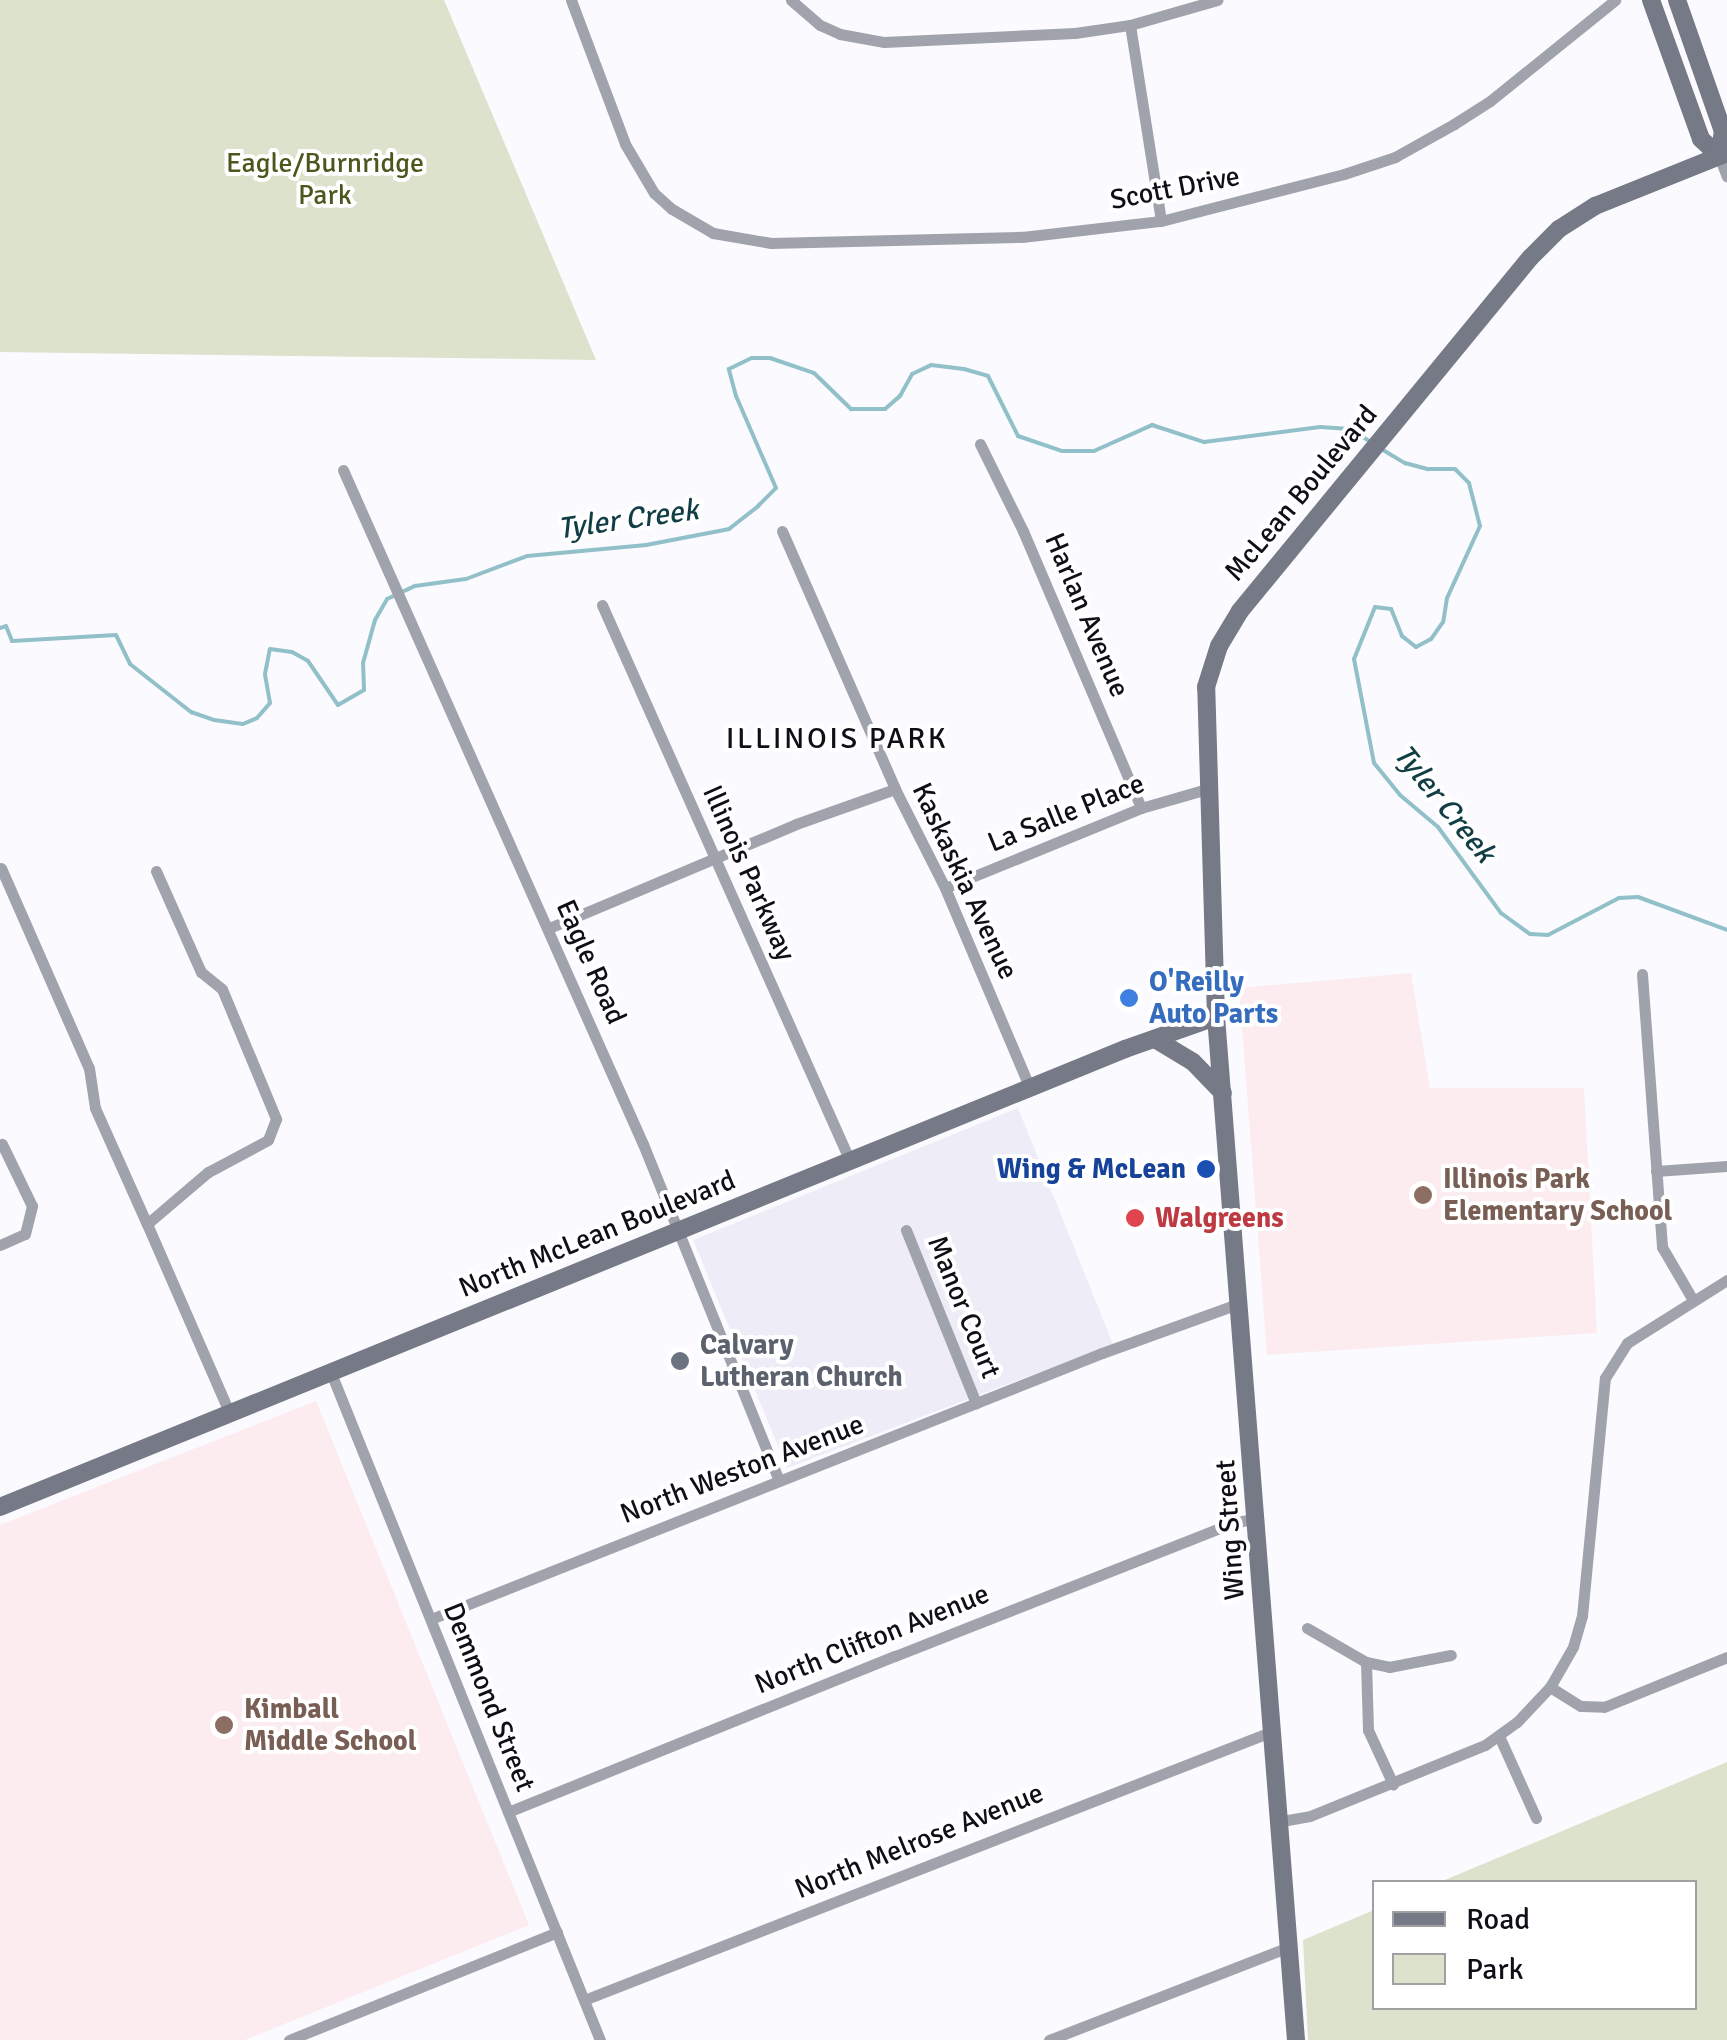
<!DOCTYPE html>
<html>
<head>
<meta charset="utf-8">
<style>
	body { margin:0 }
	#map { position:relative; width:1727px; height:2040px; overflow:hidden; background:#fbfaff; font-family:Signika,sans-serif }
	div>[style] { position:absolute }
	.built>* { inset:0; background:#eeecf7 }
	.education>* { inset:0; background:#fdecef }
	.green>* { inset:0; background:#dce2cb }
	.stream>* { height:4px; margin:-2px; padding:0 2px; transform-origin:2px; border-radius:2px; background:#91c0c9 }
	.street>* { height:11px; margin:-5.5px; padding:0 5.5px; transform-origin:5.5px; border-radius:5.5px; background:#a1a3ac }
	.secondary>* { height:18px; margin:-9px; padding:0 9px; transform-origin:9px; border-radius:9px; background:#767986 }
	.dots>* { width:28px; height:28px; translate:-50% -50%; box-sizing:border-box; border:5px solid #fff; border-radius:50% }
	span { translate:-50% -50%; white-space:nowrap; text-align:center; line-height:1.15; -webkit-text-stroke:8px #fff; paint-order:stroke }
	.park-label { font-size:28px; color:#4c561d }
	.street-label { font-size:28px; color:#110f16 }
	.shop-label { font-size:28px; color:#366cbe; font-weight:700 }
	.left { translate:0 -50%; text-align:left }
	.transit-label { font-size:28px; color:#164399; font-weight:700 }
	.right { translate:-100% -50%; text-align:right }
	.education-label { font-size:28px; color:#785e54; font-weight:700 }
	.health-label { font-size:28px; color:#be3a42; font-weight:700 }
	.worship-label { font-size:28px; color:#5b616d; font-weight:700 }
	.water-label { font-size:30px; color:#113d45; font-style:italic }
	.neighbourhood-label { font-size:30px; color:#110f16; letter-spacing:2.5px }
	.legend { position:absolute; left:1372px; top:1880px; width:325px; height:130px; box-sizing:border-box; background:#fff; border:2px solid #a09fa2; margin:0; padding:12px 18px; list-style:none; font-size:30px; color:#110f16 }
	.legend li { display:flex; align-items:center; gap:20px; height:50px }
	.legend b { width:50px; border:2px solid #a09fa2 }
</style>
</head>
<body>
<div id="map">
	<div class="built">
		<i style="clip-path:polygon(1018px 1108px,1113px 1344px,787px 1468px,693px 1240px)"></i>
	</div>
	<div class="education">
		<i style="clip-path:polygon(1411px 973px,1430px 1088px,1584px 1088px,1597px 1333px,1267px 1355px,1239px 988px)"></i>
		<i style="clip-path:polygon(316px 1401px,529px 1925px,245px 2040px,0 2040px,0 1525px)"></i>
	</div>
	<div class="green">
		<i style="clip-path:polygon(0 0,444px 0,596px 360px,0 352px)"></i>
		<i style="clip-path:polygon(1727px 1762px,1727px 2040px,1308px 2040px,1303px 1940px,1374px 1910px,1374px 2008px,1694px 2008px,1694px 1882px,1440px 1882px)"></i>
	</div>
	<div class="stream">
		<i style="left:1383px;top:450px;width:26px;rotate:31deg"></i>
		<i style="left:1405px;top:463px;width:24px;rotate:15deg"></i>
		<i style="left:1428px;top:469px;width:27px"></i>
		<i style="left:1455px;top:469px;width:20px;rotate:45deg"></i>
		<i style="left:1469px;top:483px;width:44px;rotate:75.7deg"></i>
		<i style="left:1480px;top:526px;width:79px;rotate:114.6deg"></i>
		<i style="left:1447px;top:598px;width:24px;rotate:99deg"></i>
		<i style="left:1443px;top:622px;width:21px;rotate:125deg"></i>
		<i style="left:1431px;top:639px;width:17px;rotate:152deg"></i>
		<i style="left:1416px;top:647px;width:18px;rotate:-142deg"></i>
		<i style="left:1402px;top:636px;width:29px;rotate:-112deg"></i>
		<i style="left:1391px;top:609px;width:16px;rotate:-173deg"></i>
		<i style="left:1375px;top:607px;width:56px;rotate:112deg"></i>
		<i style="left:1354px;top:659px;width:106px;rotate:79.1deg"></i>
		<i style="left:1374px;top:763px;width:41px;rotate:50.9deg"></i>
		<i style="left:1400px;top:795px;width:50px;rotate:40.1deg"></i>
		<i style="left:1438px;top:827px;width:107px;rotate:53.8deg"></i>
		<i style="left:1501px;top:913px;width:36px;rotate:36deg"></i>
		<i style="left:1530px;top:934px;width:18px;rotate:3deg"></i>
		<i style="left:1548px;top:935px;width:80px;rotate:-27.5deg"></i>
		<i style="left:1619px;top:898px;width:19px;rotate:-3deg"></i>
		<i style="left:1638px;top:897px;width:95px;rotate:20.3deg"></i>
		<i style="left:0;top:628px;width:6px;rotate:-18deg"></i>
		<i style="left:6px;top:626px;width:16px;rotate:68deg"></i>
		<i style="left:12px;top:641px;width:104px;rotate:-3.3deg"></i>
		<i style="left:116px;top:635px;width:32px;rotate:64deg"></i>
		<i style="left:130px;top:664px;width:78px;rotate:38.2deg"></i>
		<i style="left:191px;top:712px;width:24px;rotate:19deg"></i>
		<i style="left:214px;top:720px;width:29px;rotate:8deg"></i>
		<i style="left:243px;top:724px;width:15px;rotate:-23deg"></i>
		<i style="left:257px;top:718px;width:20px;rotate:-49deg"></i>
		<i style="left:270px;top:703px;width:29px;rotate:-100deg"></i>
		<i style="left:265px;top:674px;width:25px;rotate:-79deg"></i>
		<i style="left:270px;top:649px;width:22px;rotate:8deg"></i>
		<i style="left:292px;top:652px;width:18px;rotate:29deg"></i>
		<i style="left:308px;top:661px;width:53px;rotate:55.7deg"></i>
		<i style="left:338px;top:705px;width:30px;rotate:-30deg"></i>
		<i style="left:364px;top:690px;width:27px;rotate:-92deg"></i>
		<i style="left:363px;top:663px;width:45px;rotate:-74.4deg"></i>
		<i style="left:375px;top:620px;width:24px;rotate:-60deg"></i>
		<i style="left:387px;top:599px;width:31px;rotate:-25deg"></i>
		<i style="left:415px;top:586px;width:51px;rotate:-7.8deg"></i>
		<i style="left:466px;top:579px;width:65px;rotate:-20.7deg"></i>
		<i style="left:527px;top:556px;width:120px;rotate:-5.3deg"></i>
		<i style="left:646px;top:545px;width:85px;rotate:-10.9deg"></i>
		<i style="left:729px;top:529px;width:37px;rotate:-38deg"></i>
		<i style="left:758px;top:506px;width:25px;rotate:-45deg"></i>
		<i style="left:776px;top:488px;width:100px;rotate:-113.5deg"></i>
		<i style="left:736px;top:396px;width:28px;rotate:-105deg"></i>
		<i style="left:729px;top:369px;width:25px;rotate:-26deg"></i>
		<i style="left:752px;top:358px;width:18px"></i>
		<i style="left:770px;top:358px;width:46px;rotate:18.8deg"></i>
		<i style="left:814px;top:373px;width:52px;rotate:44.2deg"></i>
		<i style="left:851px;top:409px;width:34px"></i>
		<i style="left:885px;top:409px;width:20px;rotate:-41deg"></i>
		<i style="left:900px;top:396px;width:25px;rotate:-61deg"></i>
		<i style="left:912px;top:374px;width:21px;rotate:-25deg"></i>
		<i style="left:931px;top:365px;width:33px;rotate:7deg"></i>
		<i style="left:964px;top:369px;width:25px;rotate:16deg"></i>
		<i style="left:988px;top:376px;width:67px;rotate:63.4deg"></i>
		<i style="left:1018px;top:436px;width:46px;rotate:18.8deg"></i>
		<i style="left:1062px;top:451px;width:32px"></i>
		<i style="left:1094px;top:451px;width:64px;rotate:-24.1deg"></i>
		<i style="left:1152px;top:425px;width:55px;rotate:18.1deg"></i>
		<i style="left:1204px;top:442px;width:117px;rotate:-7.4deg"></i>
		<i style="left:1320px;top:427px;width:30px;rotate:4deg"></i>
		<i style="left:1350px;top:429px;width:25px;rotate:32deg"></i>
	</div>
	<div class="street">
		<i style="left:571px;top:0;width:154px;rotate:69.4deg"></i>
		<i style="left:625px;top:144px;width:57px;rotate:59.4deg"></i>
		<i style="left:654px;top:193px;width:24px;rotate:42deg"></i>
		<i style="left:672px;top:209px;width:48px;rotate:30.3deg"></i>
		<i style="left:713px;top:233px;width:59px;rotate:9.8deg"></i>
		<i style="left:771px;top:243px;width:251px;rotate:-1.4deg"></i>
		<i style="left:1022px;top:237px;width:140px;rotate:-6.6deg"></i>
		<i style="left:1161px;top:221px;width:189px;rotate:-14.4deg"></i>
		<i style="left:1344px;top:174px;width:54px;rotate:-18.4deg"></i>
		<i style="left:1395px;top:157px;width:68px;rotate:-29.2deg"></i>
		<i style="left:1454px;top:124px;width:43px;rotate:-32.6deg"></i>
		<i style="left:1490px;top:101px;width:161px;rotate:-38.9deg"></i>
		<i style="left:791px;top:0;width:38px;rotate:41deg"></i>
		<i style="left:820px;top:25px;width:22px;rotate:24deg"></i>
		<i style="left:840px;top:34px;width:45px;rotate:10.3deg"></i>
		<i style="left:884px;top:42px;width:191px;rotate:-2.7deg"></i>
		<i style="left:1075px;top:33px;width:56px;rotate:-8.3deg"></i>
		<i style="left:1130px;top:25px;width:91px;rotate:-16deg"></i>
		<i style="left:1130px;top:25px;width:198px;rotate:81deg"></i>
		<i style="left:1719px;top:156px;width:22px;rotate:69deg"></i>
		<i style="left:980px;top:444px;width:97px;rotate:63.7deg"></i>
		<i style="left:1023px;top:531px;width:301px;rotate:66.9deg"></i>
		<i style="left:343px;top:470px;width:738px;rotate:66.01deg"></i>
		<i style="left:643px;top:1144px;width:362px;rotate:68deg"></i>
		<i style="left:782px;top:531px;width:282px;rotate:66.3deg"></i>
		<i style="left:895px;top:789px;width:111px;rotate:63.2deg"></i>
		<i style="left:945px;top:888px;width:217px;rotate:67deg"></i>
		<i style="left:602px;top:605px;width:609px;rotate:65.96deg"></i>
		<i style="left:1px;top:868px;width:219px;rotate:66.3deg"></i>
		<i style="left:89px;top:1068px;width:40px;rotate:81.5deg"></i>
		<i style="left:95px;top:1108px;width:127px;rotate:65.9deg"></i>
		<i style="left:156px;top:871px;width:111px;rotate:66deg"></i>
		<i style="left:201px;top:972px;width:27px;rotate:39deg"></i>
		<i style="left:222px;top:989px;width:141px;rotate:67.4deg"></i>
		<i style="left:276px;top:1119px;width:22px;rotate:111deg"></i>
		<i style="left:268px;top:1140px;width:68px;rotate:151.9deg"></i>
		<i style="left:208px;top:1172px;width:80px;rotate:139.6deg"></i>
		<i style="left:147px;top:1224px;width:207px;rotate:66.4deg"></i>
		<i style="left:945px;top:888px;width:212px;rotate:-22.2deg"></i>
		<i style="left:1141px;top:808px;width:69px;rotate:-16.1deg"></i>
		<i style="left:549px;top:928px;width:268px;rotate:-22.8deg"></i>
		<i style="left:796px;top:824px;width:105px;rotate:-19.5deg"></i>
		<i style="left:1642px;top:974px;width:274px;rotate:85.8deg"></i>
		<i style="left:1662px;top:1247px;width:61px;rotate:59.7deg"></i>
		<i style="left:1656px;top:1171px;width:71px;rotate:-4deg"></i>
		<i style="left:906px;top:1230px;width:187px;rotate:68deg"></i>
		<i style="left:0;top:1245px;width:27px;rotate:-24deg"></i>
		<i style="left:25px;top:1234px;width:29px;rotate:-76deg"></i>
		<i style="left:32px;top:1206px;width:69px;rotate:-115.8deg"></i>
		<i style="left:331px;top:1373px;width:719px;rotate:68.04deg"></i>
		<i style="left:431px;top:1619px;width:722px;rotate:-21.62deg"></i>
		<i style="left:1102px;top:1353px;width:147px;rotate:-19.9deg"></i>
		<i style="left:1307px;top:1628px;width:68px;rotate:30deg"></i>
		<i style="left:1366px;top:1662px;width:68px;rotate:88.3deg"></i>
		<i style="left:1368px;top:1730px;width:60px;rotate:65.2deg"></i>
		<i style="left:1366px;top:1662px;width:24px;rotate:12deg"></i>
		<i style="left:1389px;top:1667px;width:63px;rotate:-11deg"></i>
		<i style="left:1550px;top:1687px;width:36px;rotate:32deg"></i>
		<i style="left:1581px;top:1706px;width:23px;rotate:2deg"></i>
		<i style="left:1604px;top:1707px;width:133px;rotate:-22.1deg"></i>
		<i style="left:1499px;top:1736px;width:90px;rotate:65.7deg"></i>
		<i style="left:508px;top:1812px;width:417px;rotate:-22deg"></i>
		<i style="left:895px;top:1656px;width:363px;rotate:-21.5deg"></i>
		<i style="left:1233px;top:1523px;width:24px;rotate:-12deg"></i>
		<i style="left:1282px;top:1821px;width:28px;rotate:-10deg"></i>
		<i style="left:1310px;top:1816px;width:189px;rotate:-22.1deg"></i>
		<i style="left:1485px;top:1745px;width:39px;rotate:-36deg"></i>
		<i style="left:1517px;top:1722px;width:48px;rotate:-46.7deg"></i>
		<i style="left:1550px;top:1687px;width:46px;rotate:-60.1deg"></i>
		<i style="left:1573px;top:1647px;width:32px;rotate:-74deg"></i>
		<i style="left:1582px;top:1616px;width:239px;rotate:-84.5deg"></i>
		<i style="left:1605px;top:1378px;width:41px;rotate:-57.8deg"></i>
		<i style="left:1627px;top:1343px;width:118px;rotate:-32.2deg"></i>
		<i style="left:584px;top:2000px;width:740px;rotate:-21.33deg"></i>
		<i style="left:289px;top:2040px;width:289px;rotate:-21.9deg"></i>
		<i style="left:1049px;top:2040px;width:257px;rotate:-21.2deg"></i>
	</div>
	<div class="secondary">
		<i style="left:1651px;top:0;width:148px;rotate:70.2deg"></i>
		<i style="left:1701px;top:139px;width:25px;rotate:43deg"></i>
		<i style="left:1677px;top:0;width:139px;rotate:70.7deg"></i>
		<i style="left:1723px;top:131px;width:25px;rotate:99deg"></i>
		<i style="left:1155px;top:1039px;width:44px;rotate:31.2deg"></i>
		<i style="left:1193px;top:1062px;width:43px;rotate:45.9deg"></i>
		<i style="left:0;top:1507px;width:1215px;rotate:-22.15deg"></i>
		<i style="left:1125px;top:1049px;width:96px;rotate:-19.4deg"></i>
		<i style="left:1296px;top:2040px;width:1026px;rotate:-94.47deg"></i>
		<i style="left:1216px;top:1017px;width:330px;rotate:-91.7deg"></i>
		<i style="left:1206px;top:687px;width:43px;rotate:-72.4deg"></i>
		<i style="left:1219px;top:646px;width:41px;rotate:-59deg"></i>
		<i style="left:1240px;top:611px;width:458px;rotate:-50.6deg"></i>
		<i style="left:1531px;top:257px;width:40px;rotate:-45deg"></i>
		<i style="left:1559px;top:229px;width:43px;rotate:-32.6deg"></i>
		<i style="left:1595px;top:206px;width:142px;rotate:-21.9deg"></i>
	</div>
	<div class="dots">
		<i style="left:1129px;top:998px;background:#3f7fe0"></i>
		<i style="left:1206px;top:1169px;background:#1a4fb4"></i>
		<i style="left:1423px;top:1195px;background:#8d6e63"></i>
		<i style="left:1135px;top:1218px;background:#e0444e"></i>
		<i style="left:680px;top:1361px;background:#6b7280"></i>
		<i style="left:224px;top:1725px;background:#8d6e63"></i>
	</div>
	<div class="park-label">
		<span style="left:325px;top:179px">Eagle/Burnridge<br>Park</span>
	</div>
	<div class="street-label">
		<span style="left:1175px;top:188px;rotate:-11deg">Scott Drive</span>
		<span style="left:1301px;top:493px;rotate:-50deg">McLean Boulevard</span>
		<span style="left:1087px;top:615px;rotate:67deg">Harlan Avenue</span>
		<span style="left:1066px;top:813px;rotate:-22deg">La Salle Place</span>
		<span style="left:749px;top:873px;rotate:66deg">Illinois Parkway</span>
		<span style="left:965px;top:881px;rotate:65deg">Kaskaskia Avenue</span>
		<span style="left:591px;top:962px;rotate:66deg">Eagle Road</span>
		<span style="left:597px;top:1234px;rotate:-22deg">North McLean Boulevard</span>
		<span style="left:964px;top:1307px;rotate:68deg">Manor Court</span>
		<span style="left:742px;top:1469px;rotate:-21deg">North Weston Avenue</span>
		<span style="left:1230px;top:1530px;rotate:-94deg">Wing Street</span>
		<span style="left:872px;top:1639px;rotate:-22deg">North Clifton Avenue</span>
		<span style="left:489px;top:1697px;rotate:68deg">Demmond Street</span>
		<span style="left:919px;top:1841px;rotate:-22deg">North Melrose Avenue</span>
	</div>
	<div class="shop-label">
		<span class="left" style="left:1149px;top:998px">O'Reilly<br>Auto Parts</span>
	</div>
	<div class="transit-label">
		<span class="right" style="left:1186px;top:1169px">Wing &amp; McLean</span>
	</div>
	<div class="education-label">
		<span class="left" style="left:1443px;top:1195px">Illinois Park<br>Elementary School</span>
		<span class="left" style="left:244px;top:1725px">Kimball<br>Middle School</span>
	</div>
	<div class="health-label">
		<span class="left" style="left:1155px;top:1218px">Walgreens</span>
	</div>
	<div class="worship-label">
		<span class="left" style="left:700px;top:1361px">Calvary<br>Lutheran Church</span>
	</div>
	<div class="water-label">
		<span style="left:628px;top:520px;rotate:-8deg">Tyler Creek</span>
		<span style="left:1444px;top:804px;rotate:51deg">Tyler Creek</span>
	</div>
	<div class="neighbourhood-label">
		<span style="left:837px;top:739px">ILLINOIS PARK</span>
	</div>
	<ul class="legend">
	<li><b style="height:12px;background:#767986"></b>Road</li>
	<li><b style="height:28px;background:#dce2cb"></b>Park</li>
	</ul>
</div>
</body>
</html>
